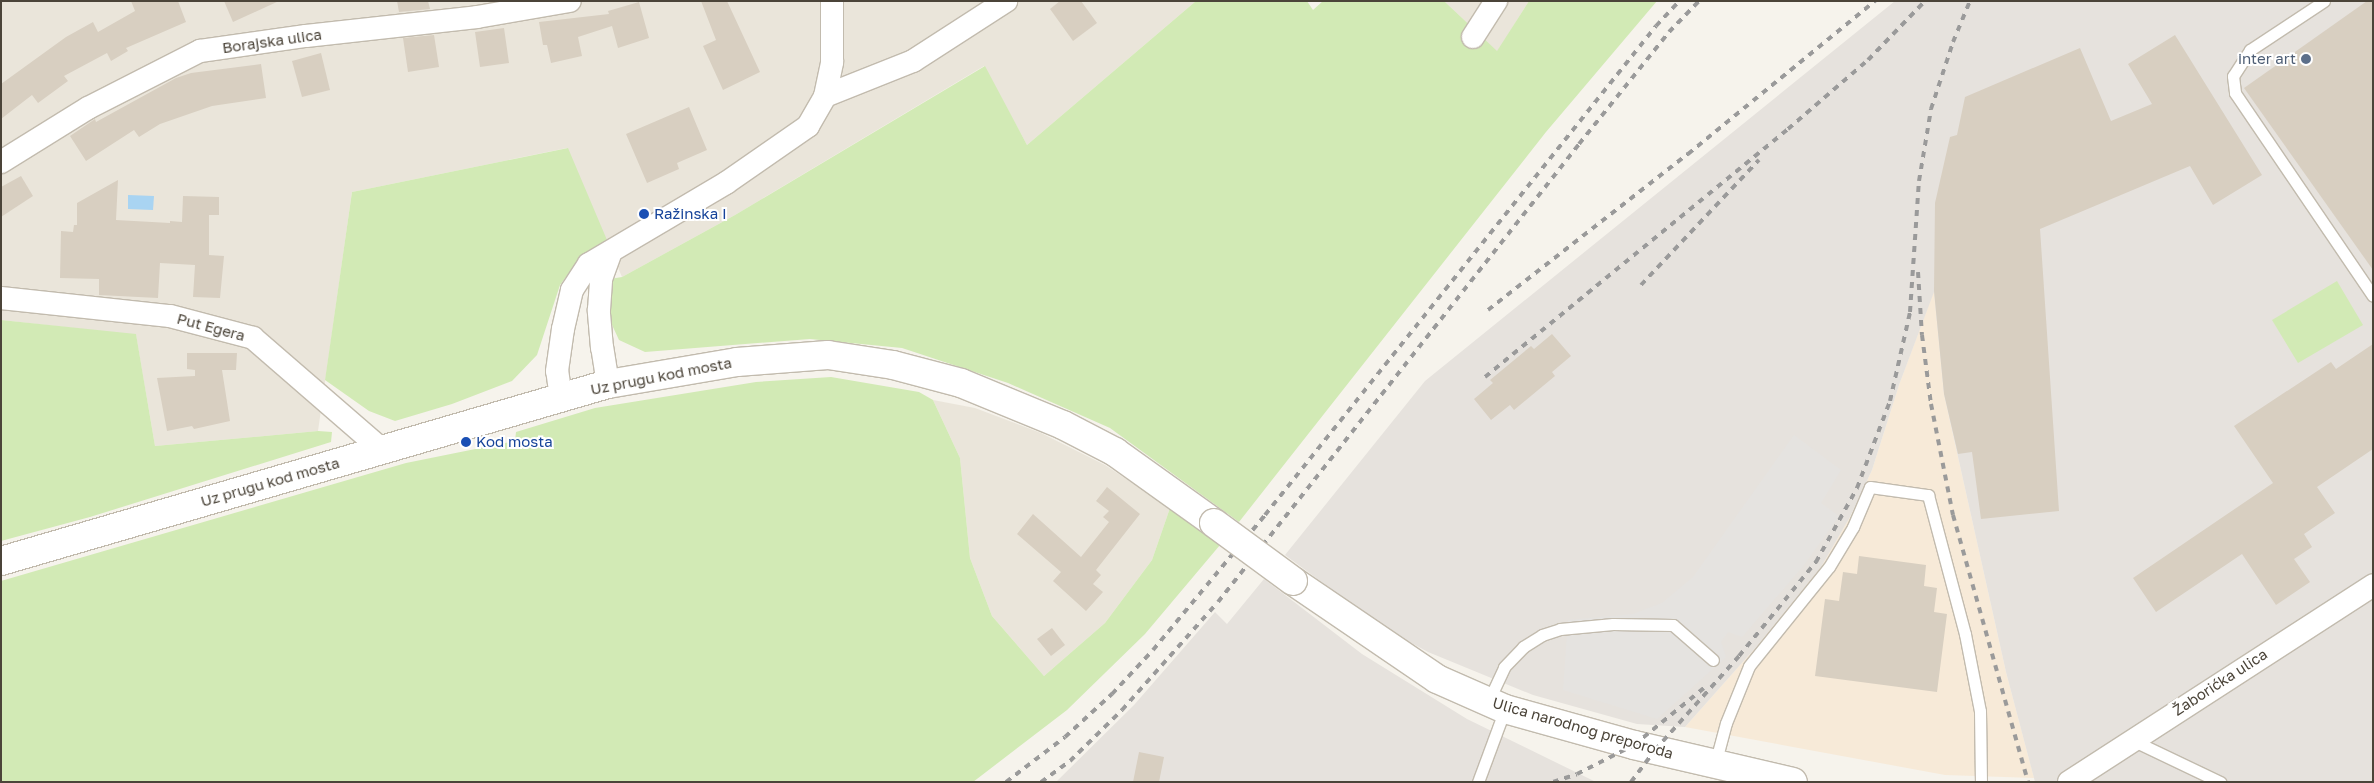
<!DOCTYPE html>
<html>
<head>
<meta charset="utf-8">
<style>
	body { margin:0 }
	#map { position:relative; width:2374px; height:783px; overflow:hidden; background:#f6f3ec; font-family:"Golos Text",sans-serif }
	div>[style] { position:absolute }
	.residential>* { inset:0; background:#eae5da }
	.commercial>* { inset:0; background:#f7ead8 }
	.industrial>* { inset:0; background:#e6e2dd }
	.green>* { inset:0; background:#d2eab5 }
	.parking>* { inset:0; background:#e5e3e0 }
	.water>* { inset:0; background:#a9d4f2 }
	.building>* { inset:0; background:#d8cfc1 }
	.roads { filter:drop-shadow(1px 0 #c2bbae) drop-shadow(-1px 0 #c2bbae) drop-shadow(0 1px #c2bbae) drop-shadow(0 -1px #c2bbae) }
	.service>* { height:11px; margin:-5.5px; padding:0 5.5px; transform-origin:5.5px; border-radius:5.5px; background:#fff }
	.minor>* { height:22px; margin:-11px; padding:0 11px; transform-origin:11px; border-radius:11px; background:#fff }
	.tertiary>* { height:28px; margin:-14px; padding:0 14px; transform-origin:14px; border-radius:14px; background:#fff }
	.rail>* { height:4px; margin-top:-2px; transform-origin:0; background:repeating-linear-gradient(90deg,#9a9a9a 0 6px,transparent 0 12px) }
	.bridges { filter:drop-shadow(1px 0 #c2bbae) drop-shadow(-1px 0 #c2bbae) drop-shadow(0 1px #c2bbae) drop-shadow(0 -1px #c2bbae) }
	.tertiary-bridge>* { height:28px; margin:-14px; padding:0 14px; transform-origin:14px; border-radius:14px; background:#fff }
	.dots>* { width:14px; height:14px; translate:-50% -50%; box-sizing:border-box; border:2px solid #fff; border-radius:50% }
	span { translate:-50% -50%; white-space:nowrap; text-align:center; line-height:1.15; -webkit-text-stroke:4px #fff; paint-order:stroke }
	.street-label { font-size:15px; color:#4b4439 }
	.service-label { font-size:15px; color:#4e5e75 }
	.right { translate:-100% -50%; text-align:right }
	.transit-label { font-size:15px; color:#164399 }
	.left { translate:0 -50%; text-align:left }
	.frame { position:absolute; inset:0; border:2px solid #4b4439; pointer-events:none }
</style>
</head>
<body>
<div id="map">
	<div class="residential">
		<i style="clip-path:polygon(1px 1px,1196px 1px,1027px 145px,984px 66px,735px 215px,622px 277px,567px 148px,352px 192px,318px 431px,155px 446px,136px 335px,1px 320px)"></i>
		<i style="clip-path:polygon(1444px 1px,1529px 1px,1497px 52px)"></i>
		<i style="clip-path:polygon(933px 400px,975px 408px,1041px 433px,1105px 465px,1170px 508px,1152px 560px,1105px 623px,1044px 676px,992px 616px,970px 558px,960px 458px)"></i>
	</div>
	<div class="commercial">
		<i style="clip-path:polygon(1934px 291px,1944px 394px,2006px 672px,2034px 778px,1945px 775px,1685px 727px,1757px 646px,1821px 567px,1850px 517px,1872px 470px,1899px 385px)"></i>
	</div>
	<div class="industrial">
		<i style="clip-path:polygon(1895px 1px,2373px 1px,2373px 782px,2035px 782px,2006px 672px,1944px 394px,1934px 292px,1899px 385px,1872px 470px,1850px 517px,1821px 567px,1757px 646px,1685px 727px,1637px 724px,1533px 695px,1428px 652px,1384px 628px,1285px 555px,1425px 381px)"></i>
		<i style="clip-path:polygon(1264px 579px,1362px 654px,1467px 719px,1596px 782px,1056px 782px,1134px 705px,1215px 612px,1227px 624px)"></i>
	</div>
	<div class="green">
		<i style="clip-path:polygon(1196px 1px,1307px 1px,1313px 10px,1323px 1px,1444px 1px,1497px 51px,1529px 1px,1657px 1px,1546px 132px,1239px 522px,1110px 428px,1008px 383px,902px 348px,810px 339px,645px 352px,619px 340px,607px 314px,610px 279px,622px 277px,735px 215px,985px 66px,1027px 145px)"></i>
		<i style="clip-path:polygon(568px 148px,607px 240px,575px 265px,560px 285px,537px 355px,512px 381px,452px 404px,395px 421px,369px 411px,325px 380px,352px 192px)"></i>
		<i style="clip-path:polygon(2337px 281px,2363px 325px,2298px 363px,2272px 320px)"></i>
		<i style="clip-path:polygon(1px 320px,136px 334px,155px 446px,318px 431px,332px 432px,331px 442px,90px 517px,1px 541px)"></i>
		<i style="clip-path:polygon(831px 377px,919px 392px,933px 400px,960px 458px,970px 558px,992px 616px,1044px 676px,1105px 623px,1152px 560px,1170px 508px,1220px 545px,1145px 634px,1067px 710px,973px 782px,1px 782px,1px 581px,406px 463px,515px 441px,516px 432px,595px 408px,756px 382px)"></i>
	</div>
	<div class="parking">
		<i style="clip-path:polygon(1794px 435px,1841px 470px,1821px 503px,1839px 516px,1804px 565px,1742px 637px,1728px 632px,1721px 642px,1726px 657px,1657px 719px,1563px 690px,1568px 620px,1633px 614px,1662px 603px,1693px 577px)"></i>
	</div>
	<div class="water">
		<i style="clip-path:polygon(128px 195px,154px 196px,153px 210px,128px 209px)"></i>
	</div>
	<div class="building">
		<i style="clip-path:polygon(131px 1px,178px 1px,186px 22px,126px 48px,128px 51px,111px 61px,107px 53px,64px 76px,68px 81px,38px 103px,32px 95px,1px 119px,1px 84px,66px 37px,93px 22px,98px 32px,135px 11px)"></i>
		<i style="clip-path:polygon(224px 1px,279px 1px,233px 22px)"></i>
		<i style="clip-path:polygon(397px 1px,428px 1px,430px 9px,399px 12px)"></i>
		<i style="clip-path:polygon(701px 1px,727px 1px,760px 72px,723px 90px,703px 46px,716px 40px)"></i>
		<i style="clip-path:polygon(1060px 1px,1081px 1px,1097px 23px,1073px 41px,1050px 9px)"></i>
		<i style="clip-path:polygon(2367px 1px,2373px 1px,2373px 270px,2244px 88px)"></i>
		<i style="clip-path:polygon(639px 2px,649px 38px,618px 48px,612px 26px,578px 37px,582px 56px,551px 63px,547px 45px,543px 45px,539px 22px,609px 14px,608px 11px)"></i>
		<i style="clip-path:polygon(504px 28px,509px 63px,480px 67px,475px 32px)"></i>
		<i style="clip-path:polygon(434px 35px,439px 67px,408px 72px,403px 38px)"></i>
		<i style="clip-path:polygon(2175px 35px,2262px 175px,2213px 205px,2190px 166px,2040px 229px,2059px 511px,1981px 519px,1972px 452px,1958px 454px,1944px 394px,1934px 291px,1935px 203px,1950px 137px,1957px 135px,1965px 97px,2080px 48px,2111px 121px,2152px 104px,2128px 64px)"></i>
		<i style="clip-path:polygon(321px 53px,330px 90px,302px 97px,292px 61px)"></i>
		<i style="clip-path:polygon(261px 64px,266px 98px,212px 106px,160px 124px,139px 137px,134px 130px,86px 161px,70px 136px,95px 119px,96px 122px,176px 78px,191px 73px)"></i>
		<i style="clip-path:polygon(689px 107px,707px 150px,677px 163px,679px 169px,647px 183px,626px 134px)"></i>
		<i style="clip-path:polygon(21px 176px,33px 196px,1px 217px,1px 187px)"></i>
		<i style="clip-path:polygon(118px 180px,116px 220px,170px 223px,170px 221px,182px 222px,183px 196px,219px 197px,219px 215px,209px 215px,209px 255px,224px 256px,220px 298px,193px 297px,195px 265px,160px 263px,158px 298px,99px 295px,99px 279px,60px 278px,61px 231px,73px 232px,74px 225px,77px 225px,77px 203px)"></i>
		<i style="clip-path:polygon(1552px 334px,1571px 356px,1552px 372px,1555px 376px,1514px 410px,1510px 405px,1491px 420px,1474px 399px,1493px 383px,1490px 380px,1531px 346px,1534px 349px)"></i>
		<i style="clip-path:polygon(2373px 344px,2373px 449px,2317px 487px,2335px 513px,2304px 534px,2312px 547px,2294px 559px,2310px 582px,2276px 605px,2242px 554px,2156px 612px,2133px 578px,2273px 483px,2234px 426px,2331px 362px,2336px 369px)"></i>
		<i style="clip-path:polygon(187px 353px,237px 353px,236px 370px,222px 370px,230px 421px,194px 429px,192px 426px,167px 431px,157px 378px,195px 376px,195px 370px,187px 369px)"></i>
		<i style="clip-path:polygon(1107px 487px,1140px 514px,1096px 570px,1101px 575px,1093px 584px,1103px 592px,1086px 611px,1053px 581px,1061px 572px,1017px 534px,1033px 514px,1081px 557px,1109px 522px,1103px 517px,1109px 511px,1096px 501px)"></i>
		<i style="clip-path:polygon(1859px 556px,1926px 565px,1924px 586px,1937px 588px,1934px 612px,1947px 614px,1937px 692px,1815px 676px,1825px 599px,1839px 601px,1843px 572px,1857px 574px)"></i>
		<i style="clip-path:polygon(1052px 628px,1065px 645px,1051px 656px,1037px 639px)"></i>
		<i style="clip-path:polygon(1139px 752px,1164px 757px,1159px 782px,1133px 782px)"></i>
	</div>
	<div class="roads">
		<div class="service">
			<i style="left:2324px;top:1px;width:89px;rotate:146.5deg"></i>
			<i style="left:2250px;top:50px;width:31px;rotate:123deg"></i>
			<i style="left:2233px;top:76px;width:17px;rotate:83deg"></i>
			<i style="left:2235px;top:93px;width:245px;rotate:55.8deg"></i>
			<i style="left:1488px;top:702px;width:38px;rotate:-65deg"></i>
			<i style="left:1504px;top:667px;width:28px;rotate:-46deg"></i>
			<i style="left:1523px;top:647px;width:22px;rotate:-32deg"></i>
			<i style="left:1542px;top:635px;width:19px;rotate:-18deg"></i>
			<i style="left:1560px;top:629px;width:53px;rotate:-5.4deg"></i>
			<i style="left:1613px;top:624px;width:60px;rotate:1deg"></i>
			<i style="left:1673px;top:625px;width:53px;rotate:41.2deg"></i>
			<i style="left:2132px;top:740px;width:98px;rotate:25.5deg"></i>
			<i style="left:1715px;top:764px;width:42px;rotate:-75deg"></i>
			<i style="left:1726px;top:723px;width:61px;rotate:-68deg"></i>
			<i style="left:1749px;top:666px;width:127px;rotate:-51.1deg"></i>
			<i style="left:1829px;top:567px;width:47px;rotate:-59deg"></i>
			<i style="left:1853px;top:527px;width:43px;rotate:-67deg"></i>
			<i style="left:1870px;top:487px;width:59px;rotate:7.9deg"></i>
			<i style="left:1928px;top:495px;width:144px;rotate:75.1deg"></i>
			<i style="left:1965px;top:634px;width:78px;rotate:79deg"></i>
			<i style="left:1980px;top:711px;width:71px;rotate:89.2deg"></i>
			<i style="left:1478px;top:782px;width:78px;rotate:-69.7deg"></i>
		</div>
		<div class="minor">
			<i style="left:1473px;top:37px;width:43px;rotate:-57.4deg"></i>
			<i style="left:825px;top:96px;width:95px;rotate:-21.7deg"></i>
			<i style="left:913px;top:61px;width:111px;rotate:-32.8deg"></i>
			<i style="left:1px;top:162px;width:102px;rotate:-31.8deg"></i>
			<i style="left:88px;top:108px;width:126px;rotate:-27deg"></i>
			<i style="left:200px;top:51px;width:107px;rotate:-8.1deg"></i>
			<i style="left:306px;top:36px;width:172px;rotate:-6.3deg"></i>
			<i style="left:477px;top:17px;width:94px;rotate:-9.8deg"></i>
			<i style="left:1px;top:298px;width:170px;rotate:6.1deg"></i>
			<i style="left:170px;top:316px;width:86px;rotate:14.8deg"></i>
			<i style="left:253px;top:338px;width:169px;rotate:40.9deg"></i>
			<i style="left:608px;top:384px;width:36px;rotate:-99deg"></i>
			<i style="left:602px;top:348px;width:38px;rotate:-95deg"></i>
			<i style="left:599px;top:310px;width:31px;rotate:-86deg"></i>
			<i style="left:601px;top:279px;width:29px;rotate:-70deg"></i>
			<i style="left:561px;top:398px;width:27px;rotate:-98deg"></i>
			<i style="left:557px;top:371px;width:42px;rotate:-81.9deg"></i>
			<i style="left:563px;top:329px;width:40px;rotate:-77deg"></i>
			<i style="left:572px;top:290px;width:31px;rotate:-57deg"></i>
			<i style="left:589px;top:264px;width:159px;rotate:-30.6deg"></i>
			<i style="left:726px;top:183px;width:100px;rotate:-34.8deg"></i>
			<i style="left:808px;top:126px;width:34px;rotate:-60deg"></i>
			<i style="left:825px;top:96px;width:35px;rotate:-78deg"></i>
			<i style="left:832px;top:62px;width:61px;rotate:-90deg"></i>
			<i style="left:2069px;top:782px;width:362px;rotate:-32.9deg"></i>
		</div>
		<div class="tertiary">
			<i style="left:1px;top:561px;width:632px;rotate:-16.26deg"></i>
			<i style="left:608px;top:384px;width:131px;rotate:-9.7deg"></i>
			<i style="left:737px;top:362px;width:91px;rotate:-4.4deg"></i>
			<i style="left:828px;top:355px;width:66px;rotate:8.7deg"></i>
			<i style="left:893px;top:365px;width:70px;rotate:14.8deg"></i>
			<i style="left:961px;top:383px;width:110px;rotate:22.4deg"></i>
			<i style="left:1063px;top:425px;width:59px;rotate:27.4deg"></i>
			<i style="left:1115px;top:452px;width:122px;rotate:35.6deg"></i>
			<i style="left:1293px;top:581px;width:174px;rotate:34.2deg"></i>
			<i style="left:1437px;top:679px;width:74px;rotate:23.8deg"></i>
			<i style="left:1505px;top:709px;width:134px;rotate:15.6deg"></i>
			<i style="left:1634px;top:745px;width:163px;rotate:13.1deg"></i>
		</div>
	</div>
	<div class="rail">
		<i style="left:1918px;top:272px;width:63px;rotate:86.4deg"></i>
		<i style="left:1922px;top:335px;width:70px;rotate:82.6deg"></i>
		<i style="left:1931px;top:404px;width:113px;rotate:78.8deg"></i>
		<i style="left:1953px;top:515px;width:277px;rotate:74.3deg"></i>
		<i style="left:1641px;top:285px;width:172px;rotate:-46.7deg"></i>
		<i style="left:1488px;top:310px;width:254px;rotate:-38deg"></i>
		<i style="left:1688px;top:154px;width:242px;rotate:-39.3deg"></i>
		<i style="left:1485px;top:377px;width:392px;rotate:-39.3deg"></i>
		<i style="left:1788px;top:129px;width:106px;rotate:-40.8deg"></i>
		<i style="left:1868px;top:60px;width:82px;rotate:-46deg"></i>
		<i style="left:1006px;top:782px;width:74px;rotate:-37.3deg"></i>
		<i style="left:1065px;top:737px;width:64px;rotate:-42.5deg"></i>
		<i style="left:1112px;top:694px;width:60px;rotate:-47deg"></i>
		<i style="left:1153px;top:650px;width:175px;rotate:-50.3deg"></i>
		<i style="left:1265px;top:515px;width:626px;rotate:-51.35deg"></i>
		<i style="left:1656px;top:26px;width:34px;rotate:-47deg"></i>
		<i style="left:1041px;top:782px;width:36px;rotate:-36deg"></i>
		<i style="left:1070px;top:761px;width:73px;rotate:-44.4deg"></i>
		<i style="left:1122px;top:710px;width:144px;rotate:-48.4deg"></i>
		<i style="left:1218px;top:602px;width:583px;rotate:-51.75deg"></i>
		<i style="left:1579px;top:144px;width:144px;rotate:-51.2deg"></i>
		<i style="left:1669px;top:32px;width:43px;rotate:-45.9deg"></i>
		<i style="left:1553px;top:782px;width:25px;rotate:-18deg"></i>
		<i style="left:1577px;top:774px;width:64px;rotate:-27deg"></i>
		<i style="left:1634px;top:745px;width:90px;rotate:-39.2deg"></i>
		<i style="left:1631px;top:782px;width:40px;rotate:-53deg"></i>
		<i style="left:1655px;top:750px;width:126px;rotate:-48.2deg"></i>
		<i style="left:1739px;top:656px;width:122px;rotate:-50.7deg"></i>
		<i style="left:1816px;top:562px;width:85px;rotate:-61deg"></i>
		<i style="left:1857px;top:488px;width:93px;rotate:-69.2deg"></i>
		<i style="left:1890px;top:401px;width:91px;rotate:-77.3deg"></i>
		<i style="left:1910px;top:312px;width:131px;rotate:-86.1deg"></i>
		<i style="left:1919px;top:181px;width:73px;rotate:-80.5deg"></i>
		<i style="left:1931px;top:109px;width:71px;rotate:-71.8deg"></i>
		<i style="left:1953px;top:42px;width:44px;rotate:-67.5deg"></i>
	</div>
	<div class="bridges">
		<div class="tertiary-bridge">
			<i style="left:1214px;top:523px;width:98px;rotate:36.3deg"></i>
		</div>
	</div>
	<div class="dots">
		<i style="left:2306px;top:59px;background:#5c6f8a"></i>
		<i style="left:644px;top:214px;background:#1a4fb4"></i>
		<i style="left:466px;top:442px;background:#1a4fb4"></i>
	</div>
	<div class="street-label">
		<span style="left:272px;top:41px;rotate:-8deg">Borajska ulica</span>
		<span style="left:211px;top:327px;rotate:15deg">Put Egera</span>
		<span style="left:661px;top:376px;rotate:-11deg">Uz prugu kod mosta</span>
		<span style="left:270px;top:482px;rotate:-16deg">Uz prugu kod mosta</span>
		<span style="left:2220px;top:682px;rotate:-33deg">Žaborićka ulica</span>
		<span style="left:1583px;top:728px;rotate:16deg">Ulica narodnog preporoda</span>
	</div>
	<div class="service-label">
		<span class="right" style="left:2296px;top:59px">inter art</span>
	</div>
	<div class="transit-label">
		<span class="left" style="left:654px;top:214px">Ražinska I</span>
		<span class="left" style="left:476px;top:442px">Kod mosta</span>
	</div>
	<div class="frame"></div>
</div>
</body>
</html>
